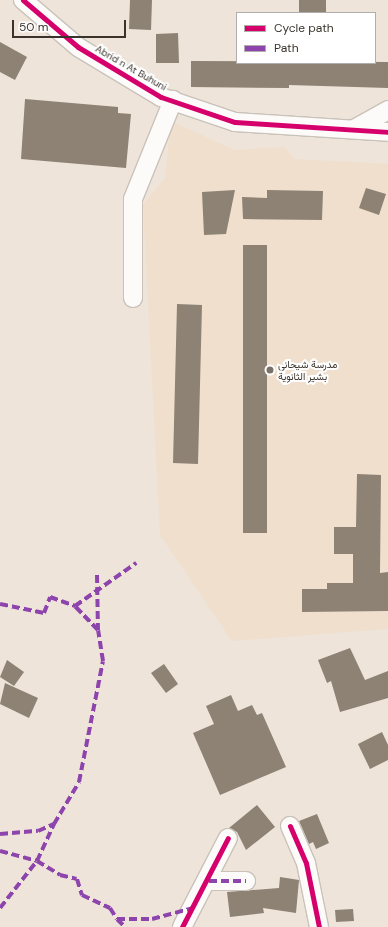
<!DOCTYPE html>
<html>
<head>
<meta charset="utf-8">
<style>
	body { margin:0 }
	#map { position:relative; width:388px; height:927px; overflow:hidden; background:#eee4da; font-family:"DM Sans",Vazirmatn,sans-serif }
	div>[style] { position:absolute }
	.built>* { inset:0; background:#f0dfcd }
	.building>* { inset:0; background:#8d8273 }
	.roads { filter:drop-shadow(1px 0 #c9c2b9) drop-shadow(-1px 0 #c9c2b9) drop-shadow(0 1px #c9c2b9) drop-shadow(0 -1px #c9c2b9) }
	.minor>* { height:18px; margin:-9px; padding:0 9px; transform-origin:9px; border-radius:9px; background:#fcfbf9 }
	.quiet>* { height:4px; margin-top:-2px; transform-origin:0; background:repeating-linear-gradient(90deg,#8e44ad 0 8px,transparent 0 12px) }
	.cycleway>* { height:5px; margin:-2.5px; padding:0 2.5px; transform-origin:2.5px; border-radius:2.5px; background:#d6006c }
	.dots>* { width:11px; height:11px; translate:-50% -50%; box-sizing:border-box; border:2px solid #fff; border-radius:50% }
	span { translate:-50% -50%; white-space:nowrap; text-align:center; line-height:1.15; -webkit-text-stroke:4px #fff; paint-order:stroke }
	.street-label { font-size:10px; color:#3a332c }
	.poi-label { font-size:10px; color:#3a332c }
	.left { translate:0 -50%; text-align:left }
	.legend { position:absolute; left:236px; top:12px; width:140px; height:52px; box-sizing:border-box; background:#fff; border:1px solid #b0adab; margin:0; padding:5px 7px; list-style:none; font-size:12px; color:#3a332c }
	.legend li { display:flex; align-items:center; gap:8px; height:20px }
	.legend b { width:20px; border:1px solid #b0adab }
	.scale { position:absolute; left:12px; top:20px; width:114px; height:18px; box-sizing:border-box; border:2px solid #3a332c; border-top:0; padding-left:5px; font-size:12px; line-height:14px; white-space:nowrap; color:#3a332c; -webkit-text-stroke:3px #fff; paint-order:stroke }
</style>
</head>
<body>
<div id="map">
	<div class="built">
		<i style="clip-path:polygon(171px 121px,234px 150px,284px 147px,295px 159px,388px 164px,388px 629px,232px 641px,160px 535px,143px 205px,165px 178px)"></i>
	</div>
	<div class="building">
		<i style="clip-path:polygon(130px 0,152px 0,151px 30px,129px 29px)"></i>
		<i style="clip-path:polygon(299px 0,326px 0,326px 13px,299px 13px)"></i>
		<i style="clip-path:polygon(178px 33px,179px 63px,156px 63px,156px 34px)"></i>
		<i style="clip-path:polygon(0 42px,27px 57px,15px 80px,0 72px)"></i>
		<i style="clip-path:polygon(191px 61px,388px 62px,388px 88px,289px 85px,289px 88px,191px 87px)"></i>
		<i style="clip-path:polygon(25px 99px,118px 107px,118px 113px,131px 114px,126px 168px,21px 159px)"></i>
		<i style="clip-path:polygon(366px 188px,386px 194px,379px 215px,359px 208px)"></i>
		<i style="clip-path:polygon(235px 190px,226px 234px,204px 235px,202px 192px)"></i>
		<i style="clip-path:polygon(267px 190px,323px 191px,322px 220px,243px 219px,242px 197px,267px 198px)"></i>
		<i style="clip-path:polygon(243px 245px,267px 245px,267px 533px,243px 533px)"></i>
		<i style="clip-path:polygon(177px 304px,202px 305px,198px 464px,173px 463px)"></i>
		<i style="clip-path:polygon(357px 474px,381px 475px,380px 573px,388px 572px,388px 611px,302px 612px,302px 589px,327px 589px,327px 583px,353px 583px,353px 554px,334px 554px,334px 527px,356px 527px)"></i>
		<i style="clip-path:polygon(350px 648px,365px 680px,388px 671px,388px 698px,340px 712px,331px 681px,327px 683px,318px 660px)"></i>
		<i style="clip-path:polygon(7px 660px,24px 672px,14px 686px,0 677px)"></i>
		<i style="clip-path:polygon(164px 664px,178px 684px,166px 693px,151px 673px)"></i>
		<i style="clip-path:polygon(5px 683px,38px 698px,29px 718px,0 704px)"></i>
		<i style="clip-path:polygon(231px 695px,238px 711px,252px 705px,257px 715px,262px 713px,286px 767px,220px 795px,193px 733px,214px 724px,206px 706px)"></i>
		<i style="clip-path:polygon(382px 732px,388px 745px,388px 760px,370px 769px,358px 744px)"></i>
		<i style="clip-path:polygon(257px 805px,275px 827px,246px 850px,237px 832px,229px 828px)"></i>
		<i style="clip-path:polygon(317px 814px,329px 843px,316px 849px,313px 842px,309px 844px,299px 821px)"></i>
		<i style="clip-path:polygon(280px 877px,299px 880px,296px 913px,263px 908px,264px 913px,230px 917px,227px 892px,279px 888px)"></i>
		<i style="clip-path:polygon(353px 909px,354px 921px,336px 922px,335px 910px)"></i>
	</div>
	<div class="roads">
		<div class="minor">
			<i style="left:23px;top:0;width:72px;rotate:40.5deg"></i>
			<i style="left:78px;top:47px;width:97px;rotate:31.1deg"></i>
			<i style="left:161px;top:97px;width:78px;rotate:18.7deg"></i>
			<i style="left:235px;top:122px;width:153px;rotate:3.7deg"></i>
			<i style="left:354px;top:129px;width:39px;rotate:-29deg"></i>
			<i style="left:133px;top:298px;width:99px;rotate:-90deg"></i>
			<i style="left:133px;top:199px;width:107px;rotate:-68deg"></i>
			<i style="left:290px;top:826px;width:40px;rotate:66.6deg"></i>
			<i style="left:306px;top:863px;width:65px;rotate:78.5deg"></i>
			<i style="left:209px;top:881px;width:37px"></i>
			<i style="left:182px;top:927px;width:100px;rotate:-62.7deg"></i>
		</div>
	</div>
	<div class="quiet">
		<i style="left:97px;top:575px;width:55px;rotate:89deg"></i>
		<i style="left:0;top:604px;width:45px;rotate:11.6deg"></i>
		<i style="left:44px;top:613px;width:17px;rotate:-69deg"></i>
		<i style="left:50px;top:597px;width:27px;rotate:20deg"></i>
		<i style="left:75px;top:606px;width:75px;rotate:-35.2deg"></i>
		<i style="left:0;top:834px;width:38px;rotate:-5deg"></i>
		<i style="left:38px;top:831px;width:17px;rotate:-24deg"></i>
		<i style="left:54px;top:824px;width:49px;rotate:-59.2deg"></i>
		<i style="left:79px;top:782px;width:123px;rotate:-78.8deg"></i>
		<i style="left:103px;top:661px;width:31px;rotate:-99deg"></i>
		<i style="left:98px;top:630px;width:33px;rotate:-134deg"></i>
		<i style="left:0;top:851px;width:38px;rotate:15deg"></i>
		<i style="left:37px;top:861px;width:27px;rotate:31deg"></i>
		<i style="left:60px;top:875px;width:17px;rotate:13deg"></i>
		<i style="left:77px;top:879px;width:17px;rotate:73deg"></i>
		<i style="left:82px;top:895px;width:31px;rotate:25deg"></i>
		<i style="left:110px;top:908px;width:13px;rotate:58deg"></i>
		<i style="left:117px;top:919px;width:35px"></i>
		<i style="left:152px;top:919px;width:42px;rotate:-15deg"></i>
		<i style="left:209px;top:881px;width:37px"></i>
		<i style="left:0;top:908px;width:60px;rotate:-51.8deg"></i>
		<i style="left:37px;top:861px;width:41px;rotate:-65.3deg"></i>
		<i style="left:117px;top:919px;width:11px;rotate:45deg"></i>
	</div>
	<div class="cycleway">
		<i style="left:23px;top:0;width:72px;rotate:40.5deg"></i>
		<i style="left:78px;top:47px;width:97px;rotate:31.1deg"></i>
		<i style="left:161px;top:97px;width:78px;rotate:18.7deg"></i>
		<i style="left:235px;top:122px;width:153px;rotate:3.7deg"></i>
		<i style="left:290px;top:826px;width:40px;rotate:66.6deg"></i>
		<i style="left:306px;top:863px;width:65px;rotate:78.5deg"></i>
		<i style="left:182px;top:927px;width:100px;rotate:-62.7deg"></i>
	</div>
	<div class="dots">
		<i style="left:270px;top:370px;background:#797169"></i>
	</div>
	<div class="street-label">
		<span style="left:131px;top:68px;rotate:30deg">Abrid n At Buhuni</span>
	</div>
	<div class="poi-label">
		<span class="left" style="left:278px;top:370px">مدرسة شيحاني<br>بشير الثانوية</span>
	</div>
	<ul class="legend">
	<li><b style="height:5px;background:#d6006c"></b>Cycle path</li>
	<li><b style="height:5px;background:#8e44ad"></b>Path</li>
	</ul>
	<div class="scale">50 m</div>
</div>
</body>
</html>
